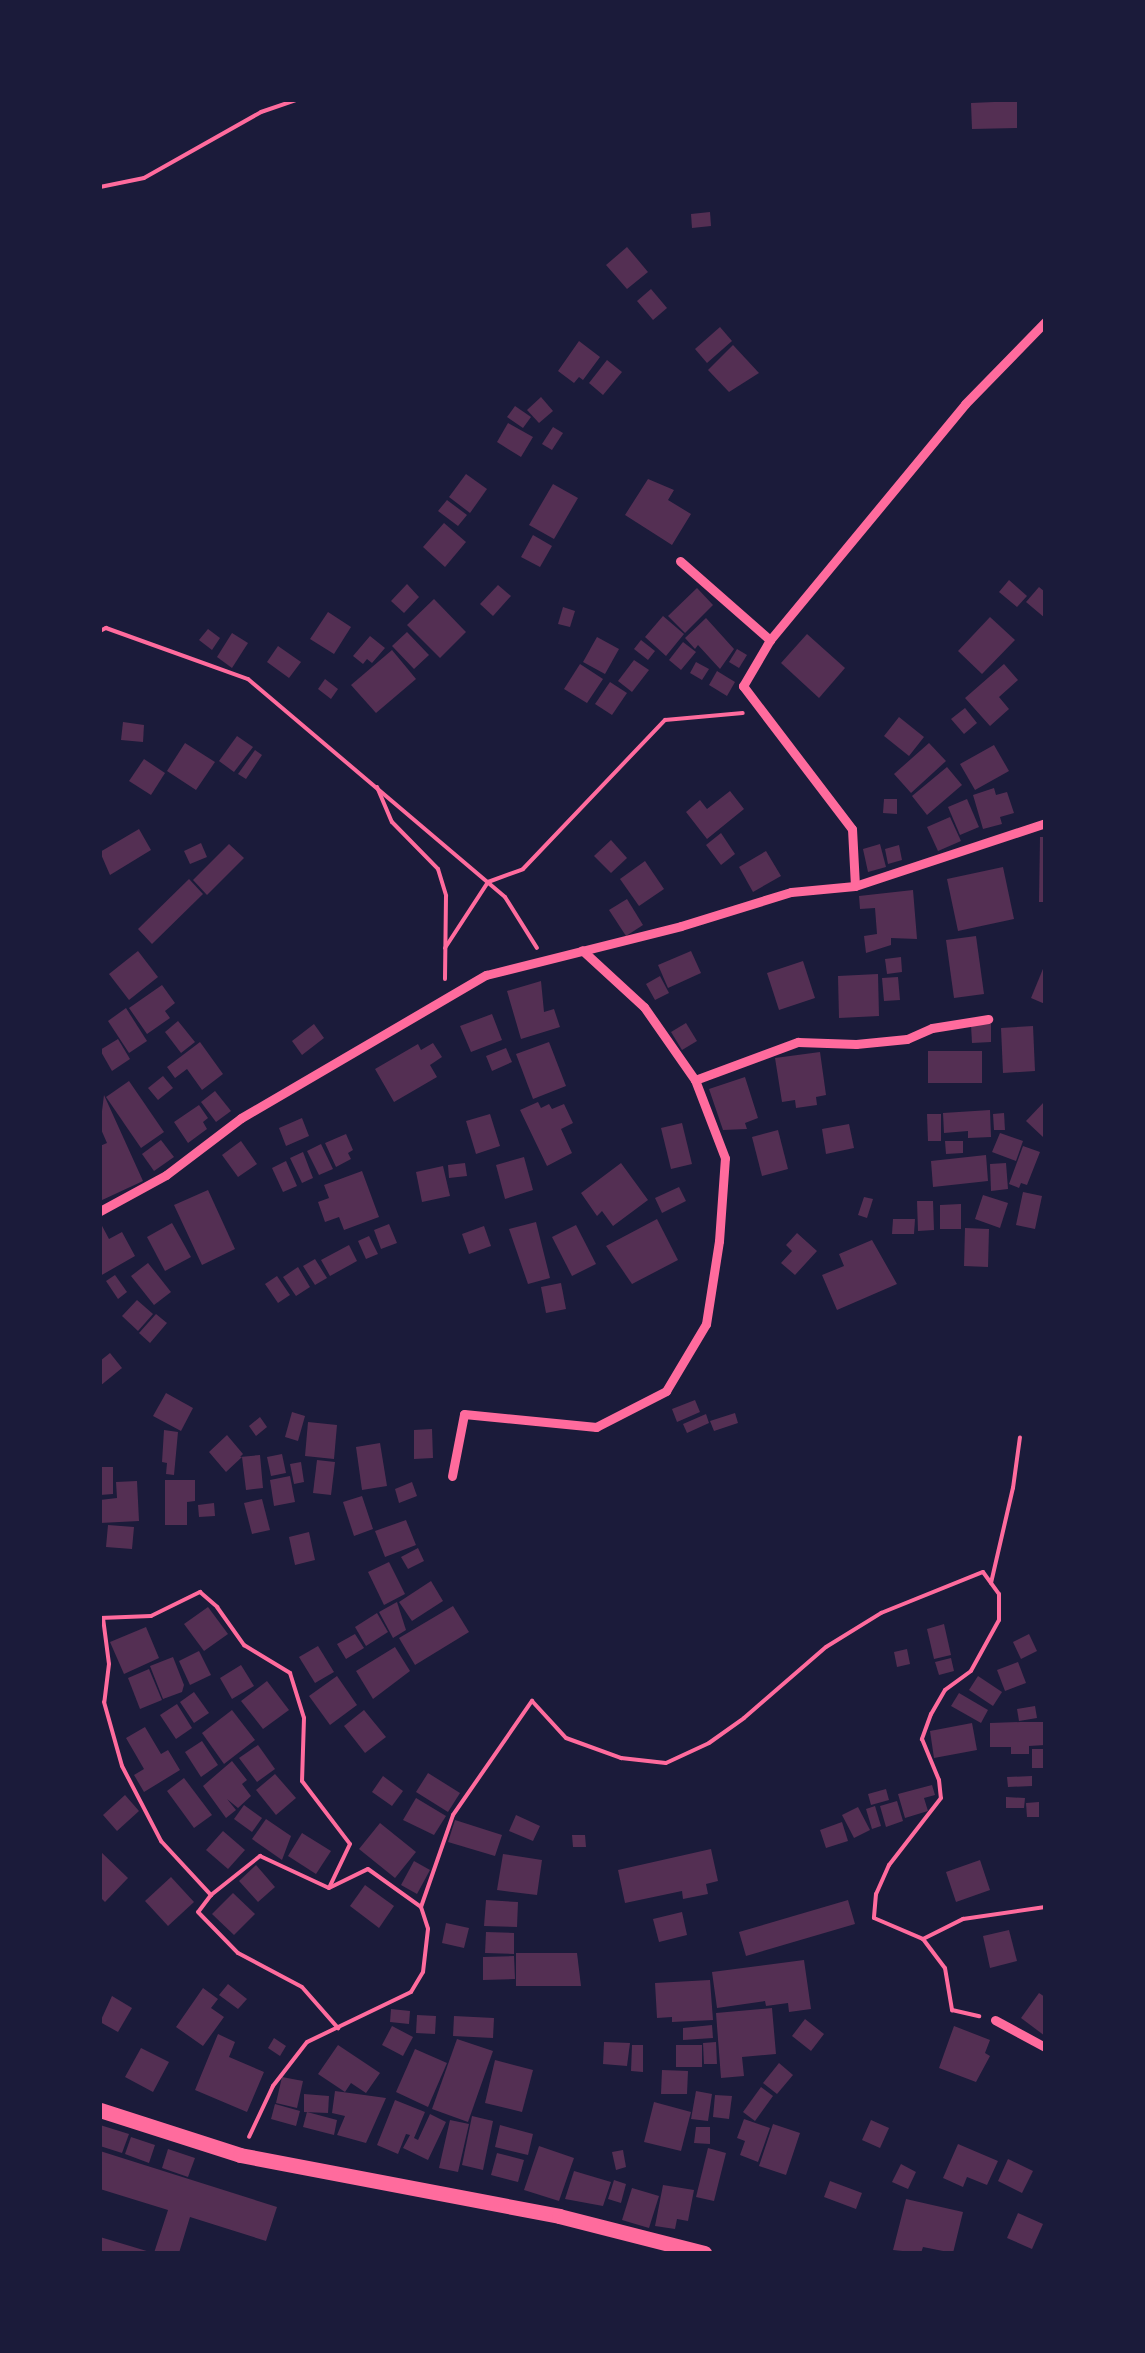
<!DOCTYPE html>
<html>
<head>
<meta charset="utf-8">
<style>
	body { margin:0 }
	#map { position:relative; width:1145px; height:2353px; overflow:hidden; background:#1b1b3a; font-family:"PT Serif",serif }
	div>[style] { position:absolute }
	.building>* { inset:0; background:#542f53 }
	.path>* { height:4px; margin:-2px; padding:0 2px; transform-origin:2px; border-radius:2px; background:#ff6b9d }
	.minor>* { height:9px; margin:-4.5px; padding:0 4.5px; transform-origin:4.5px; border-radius:4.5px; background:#ff6b9d }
	.primary>* { height:15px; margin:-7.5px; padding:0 7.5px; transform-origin:7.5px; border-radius:7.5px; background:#ff6b9d }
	span { translate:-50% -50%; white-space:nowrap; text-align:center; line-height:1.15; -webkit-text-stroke:8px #1b1b3a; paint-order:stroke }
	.frame { position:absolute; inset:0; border:102px solid #1b1b3a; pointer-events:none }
</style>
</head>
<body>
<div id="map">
	<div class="building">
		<i style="clip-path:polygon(1017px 101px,1017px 128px,972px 129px,971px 103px)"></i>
		<i style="clip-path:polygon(710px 212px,711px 226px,692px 228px,691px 214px)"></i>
		<i style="clip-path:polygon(627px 247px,648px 272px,627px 289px,606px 265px)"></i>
		<i style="clip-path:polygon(651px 289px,667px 308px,653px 320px,637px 301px)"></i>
		<i style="clip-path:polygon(720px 327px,732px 341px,707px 363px,695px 349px)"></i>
		<i style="clip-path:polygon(579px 341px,600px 357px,583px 380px,579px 377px,574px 383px,558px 371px)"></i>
		<i style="clip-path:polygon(733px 345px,759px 373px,729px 392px,708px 370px)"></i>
		<i style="clip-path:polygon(607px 360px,622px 372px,603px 395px,589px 383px)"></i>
		<i style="clip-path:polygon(541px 397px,553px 411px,539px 423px,527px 410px)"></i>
		<i style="clip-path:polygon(515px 406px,531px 417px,523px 428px,507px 417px)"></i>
		<i style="clip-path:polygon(508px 423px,533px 437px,521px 457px,497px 442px)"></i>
		<i style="clip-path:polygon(553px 427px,563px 433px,552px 450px,542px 444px)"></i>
		<i style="clip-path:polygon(466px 474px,487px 489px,470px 513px,449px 497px)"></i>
		<i style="clip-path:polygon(648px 479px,674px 490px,668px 500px,691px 514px,672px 545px,625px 515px)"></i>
		<i style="clip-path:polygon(553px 484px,578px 498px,554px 539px,529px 525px)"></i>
		<i style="clip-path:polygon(447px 500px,467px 515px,458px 526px,438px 511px)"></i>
		<i style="clip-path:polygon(444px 523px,466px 542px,445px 567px,423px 547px)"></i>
		<i style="clip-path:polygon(533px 535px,552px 546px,540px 567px,521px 557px)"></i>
		<i style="clip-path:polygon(1009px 580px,1027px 596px,1017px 607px,999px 592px)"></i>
		<i style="clip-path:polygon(407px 584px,419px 597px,404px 613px,391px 601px)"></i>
		<i style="clip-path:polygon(498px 585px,511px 596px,493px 616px,480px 604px)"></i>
		<i style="clip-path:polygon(1039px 587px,1045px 592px,1045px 618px,1026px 602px)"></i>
		<i style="clip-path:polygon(697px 588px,713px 605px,685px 633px,668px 616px)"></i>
		<i style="clip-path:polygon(434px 599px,466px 632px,440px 658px,407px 625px)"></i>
		<i style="clip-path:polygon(563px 607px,575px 611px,570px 627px,558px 624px)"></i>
		<i style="clip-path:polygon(328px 612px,351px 627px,334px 654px,310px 639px)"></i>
		<i style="clip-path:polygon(663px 616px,684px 634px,666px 656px,645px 637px)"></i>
		<i style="clip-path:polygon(990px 617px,1015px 640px,982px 674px,958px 651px)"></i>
		<i style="clip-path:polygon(706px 618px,734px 649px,720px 669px,698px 645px,695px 649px,685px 638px)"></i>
		<i style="clip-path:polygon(208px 629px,220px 638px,212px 650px,199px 640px)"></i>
		<i style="clip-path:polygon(407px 632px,429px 655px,414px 669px,392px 646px)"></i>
		<i style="clip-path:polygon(232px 633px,248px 643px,232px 668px,217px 657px)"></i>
		<i style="clip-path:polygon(807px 634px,845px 668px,819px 698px,781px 663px)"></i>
		<i style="clip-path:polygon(370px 636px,385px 648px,372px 663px,367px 659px,363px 664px,353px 656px)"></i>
		<i style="clip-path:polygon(597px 637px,619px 649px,605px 674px,583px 662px)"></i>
		<i style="clip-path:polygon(641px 640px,655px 651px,648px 660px,634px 649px)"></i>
		<i style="clip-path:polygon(683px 642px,696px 652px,681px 670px,669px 660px)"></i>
		<i style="clip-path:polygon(278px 646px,301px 662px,289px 678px,267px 662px)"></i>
		<i style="clip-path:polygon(737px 649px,747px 655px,739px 668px,729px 662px)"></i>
		<i style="clip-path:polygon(392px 650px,416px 679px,376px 713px,351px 685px)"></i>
		<i style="clip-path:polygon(634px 660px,649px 670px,632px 692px,618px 681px)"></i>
		<i style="clip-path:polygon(696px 662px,709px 669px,702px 680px,690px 673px)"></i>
		<i style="clip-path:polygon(580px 664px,603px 679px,587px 703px,564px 689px)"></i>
		<i style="clip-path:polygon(1004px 664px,1018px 680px,999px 697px,1009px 709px,990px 726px,965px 698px)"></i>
		<i style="clip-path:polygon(717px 671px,735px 682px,727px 696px,709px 685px)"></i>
		<i style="clip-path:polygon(325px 679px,338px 689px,331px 699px,318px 689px)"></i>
		<i style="clip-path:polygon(610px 682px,627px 693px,612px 715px,595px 704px)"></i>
		<i style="clip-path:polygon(965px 708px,977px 723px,964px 734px,951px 719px)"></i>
		<i style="clip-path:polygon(899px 717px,924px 737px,909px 756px,884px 736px)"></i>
		<i style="clip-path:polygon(123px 722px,144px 725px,143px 742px,121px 740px)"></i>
		<i style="clip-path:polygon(237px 736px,253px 747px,234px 772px,219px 761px)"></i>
		<i style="clip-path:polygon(185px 743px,215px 762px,196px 790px,167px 771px)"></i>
		<i style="clip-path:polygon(929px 743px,946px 761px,911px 793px,894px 774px)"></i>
		<i style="clip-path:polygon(994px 745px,1009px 771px,975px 790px,960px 764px)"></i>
		<i style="clip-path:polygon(255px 750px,262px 755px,246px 779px,238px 774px)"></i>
		<i style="clip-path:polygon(144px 759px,165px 773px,151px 795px,129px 781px)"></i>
		<i style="clip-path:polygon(947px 767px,962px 785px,927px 815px,912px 796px)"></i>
		<i style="clip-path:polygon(994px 788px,996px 795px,1007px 792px,1014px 813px,1000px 817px,1002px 824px,983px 829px,973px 795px)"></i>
		<i style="clip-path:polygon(730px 791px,744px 809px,707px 839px,686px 812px,700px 800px,707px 809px)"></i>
		<i style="clip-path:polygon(884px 799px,897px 799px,897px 814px,883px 813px)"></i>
		<i style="clip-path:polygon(967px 799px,979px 827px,960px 835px,948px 807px)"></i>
		<i style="clip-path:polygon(950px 817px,961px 841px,938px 851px,927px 827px)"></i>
		<i style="clip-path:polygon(139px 829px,151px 850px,110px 875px,100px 852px)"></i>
		<i style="clip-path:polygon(721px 833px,735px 854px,721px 865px,706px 845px)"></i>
		<i style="clip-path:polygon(1040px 837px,1045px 837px,1045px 902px,1039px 902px)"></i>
		<i style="clip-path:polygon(611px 840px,627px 858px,611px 873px,594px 856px)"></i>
		<i style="clip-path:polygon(201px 843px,207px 857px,190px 864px,184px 851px)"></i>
		<i style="clip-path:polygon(229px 844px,244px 858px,207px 895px,193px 880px)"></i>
		<i style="clip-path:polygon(880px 844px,886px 867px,868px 872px,863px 849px)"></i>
		<i style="clip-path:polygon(899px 845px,902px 860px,888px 864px,885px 849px)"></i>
		<i style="clip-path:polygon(766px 851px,781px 876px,753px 892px,739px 867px)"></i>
		<i style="clip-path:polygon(645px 861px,664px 889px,639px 906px,620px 879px)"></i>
		<i style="clip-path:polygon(1003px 867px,1014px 919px,958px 931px,947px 879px)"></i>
		<i style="clip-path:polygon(189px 879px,203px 894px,152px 944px,138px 929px)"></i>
		<i style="clip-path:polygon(913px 890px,917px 939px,891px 938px,891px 945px,866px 953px,864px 936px,877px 934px,875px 908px,860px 909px,859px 896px)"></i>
		<i style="clip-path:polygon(627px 899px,643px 925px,626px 936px,609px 910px)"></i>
		<i style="clip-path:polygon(976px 936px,984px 994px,954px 998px,946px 940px)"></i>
		<i style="clip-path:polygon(138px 951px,158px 977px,129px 1000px,109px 974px)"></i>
		<i style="clip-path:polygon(691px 951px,701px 973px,668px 988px,658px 965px)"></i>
		<i style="clip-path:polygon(901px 957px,902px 972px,887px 974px,885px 959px)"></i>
		<i style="clip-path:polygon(803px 961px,815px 998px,779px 1010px,767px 973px)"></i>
		<i style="clip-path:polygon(1045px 964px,1045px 1004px,1031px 998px)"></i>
		<i style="clip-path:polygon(878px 974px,879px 1016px,839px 1018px,838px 976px)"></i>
		<i style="clip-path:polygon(660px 976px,669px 993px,655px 1000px,646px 984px)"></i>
		<i style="clip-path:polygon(898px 977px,900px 1000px,884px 1001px,882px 978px)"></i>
		<i style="clip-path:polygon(541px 981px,544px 1012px,554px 1009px,560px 1027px,521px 1039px,507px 991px)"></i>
		<i style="clip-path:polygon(162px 985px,175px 1003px,165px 1011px,170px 1018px,147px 1034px,129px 1008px)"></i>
		<i style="clip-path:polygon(126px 1008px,147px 1041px,129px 1053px,108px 1021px)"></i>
		<i style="clip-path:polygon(492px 1014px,502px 1040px,471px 1052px,460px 1026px)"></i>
		<i style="clip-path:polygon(178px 1021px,195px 1042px,181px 1053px,165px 1032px)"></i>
		<i style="clip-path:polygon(686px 1023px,697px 1041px,682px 1050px,671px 1032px)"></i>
		<i style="clip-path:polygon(314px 1024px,324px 1038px,302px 1055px,292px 1041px)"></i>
		<i style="clip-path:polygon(991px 1024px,991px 1042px,972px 1043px,971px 1025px)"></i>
		<i style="clip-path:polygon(1033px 1026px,1035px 1071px,1003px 1073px,1001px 1028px)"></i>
		<i style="clip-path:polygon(118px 1039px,130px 1059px,112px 1071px,100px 1050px)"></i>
		<i style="clip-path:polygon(200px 1042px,223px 1074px,202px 1090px,187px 1069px,175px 1078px,167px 1067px)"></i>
		<i style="clip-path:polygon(549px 1042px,566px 1086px,533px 1099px,516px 1054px)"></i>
		<i style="clip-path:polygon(433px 1043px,442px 1057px,430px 1065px,437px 1077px,394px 1102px,375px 1069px,418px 1044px,421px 1050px)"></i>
		<i style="clip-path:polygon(506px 1048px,512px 1062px,492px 1071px,486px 1056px)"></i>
		<i style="clip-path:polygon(928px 1051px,982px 1051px,982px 1083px,928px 1083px)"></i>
		<i style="clip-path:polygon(820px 1052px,826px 1095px,816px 1097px,817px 1105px,796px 1108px,795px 1100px,782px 1102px,775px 1058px)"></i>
		<i style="clip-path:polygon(163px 1076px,173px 1088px,158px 1100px,148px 1088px)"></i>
		<i style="clip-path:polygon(745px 1077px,758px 1118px,745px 1123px,747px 1129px,723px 1130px,709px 1089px)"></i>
		<i style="clip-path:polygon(129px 1081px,164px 1132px,141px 1148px,106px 1097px)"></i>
		<i style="clip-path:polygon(215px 1091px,231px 1111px,216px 1122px,201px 1102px)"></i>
		<i style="clip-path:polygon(104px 1095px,143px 1181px,100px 1201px,100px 1146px,107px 1143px,100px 1127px)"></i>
		<i style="clip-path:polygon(1045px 1101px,1045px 1135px,1043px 1137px,1026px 1121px)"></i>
		<i style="clip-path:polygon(538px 1102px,541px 1108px,549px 1104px,552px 1109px,564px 1104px,573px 1123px,561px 1129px,572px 1153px,547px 1166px,520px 1110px)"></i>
		<i style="clip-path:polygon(199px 1105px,208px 1118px,203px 1122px,207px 1129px,188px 1143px,174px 1122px)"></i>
		<i style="clip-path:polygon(990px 1110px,991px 1137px,968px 1138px,968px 1131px,944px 1133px,943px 1113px)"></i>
		<i style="clip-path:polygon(1004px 1113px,1005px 1130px,994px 1130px,993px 1114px)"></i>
		<i style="clip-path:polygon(490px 1114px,500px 1146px,476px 1154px,466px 1121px)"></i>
		<i style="clip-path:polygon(927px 1114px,941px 1114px,941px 1141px,928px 1141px)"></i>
		<i style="clip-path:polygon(302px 1118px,309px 1136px,286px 1146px,279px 1128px)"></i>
		<i style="clip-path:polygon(682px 1123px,692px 1164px,671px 1169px,661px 1128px)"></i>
		<i style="clip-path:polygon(849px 1124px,854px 1148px,826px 1154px,822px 1129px)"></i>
		<i style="clip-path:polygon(778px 1130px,788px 1169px,762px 1176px,752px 1137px)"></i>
		<i style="clip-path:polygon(1000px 1133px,1023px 1141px,1016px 1161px,992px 1152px)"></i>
		<i style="clip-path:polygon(346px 1134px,353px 1150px,348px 1153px,351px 1159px,336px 1167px,325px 1143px)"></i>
		<i style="clip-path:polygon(161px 1140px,174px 1157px,154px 1171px,142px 1154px)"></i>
		<i style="clip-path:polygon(241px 1141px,257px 1164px,238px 1177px,222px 1155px)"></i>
		<i style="clip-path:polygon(945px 1141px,963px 1141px,963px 1153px,946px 1154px)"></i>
		<i style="clip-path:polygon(321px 1144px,333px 1169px,319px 1175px,307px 1151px)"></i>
		<i style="clip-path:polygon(1023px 1146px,1040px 1152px,1027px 1185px,1021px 1183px,1019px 1188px,1009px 1184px)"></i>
		<i style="clip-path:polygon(303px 1152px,313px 1178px,302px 1183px,290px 1158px)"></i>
		<i style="clip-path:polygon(986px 1155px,988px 1181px,933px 1187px,931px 1161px)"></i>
		<i style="clip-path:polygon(524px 1157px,533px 1190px,505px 1199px,496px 1165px)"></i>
		<i style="clip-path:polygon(286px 1161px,297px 1186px,283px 1192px,272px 1168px)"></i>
		<i style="clip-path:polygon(465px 1163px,467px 1176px,449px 1178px,448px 1165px)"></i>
		<i style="clip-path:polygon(621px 1163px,648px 1200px,613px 1226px,602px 1211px,597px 1216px,581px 1193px)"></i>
		<i style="clip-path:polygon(1006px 1163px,1008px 1189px,991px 1191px,990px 1164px)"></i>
		<i style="clip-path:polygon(443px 1166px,450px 1196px,422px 1202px,416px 1172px)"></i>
		<i style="clip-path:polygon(362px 1171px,379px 1217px,344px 1230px,339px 1217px,325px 1222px,318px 1202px,329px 1198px,324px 1185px)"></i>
		<i style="clip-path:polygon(679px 1187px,686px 1201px,662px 1213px,655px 1198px)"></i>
		<i style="clip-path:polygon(208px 1190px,235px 1249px,202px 1265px,174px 1205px)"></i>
		<i style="clip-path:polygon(1023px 1192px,1042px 1196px,1035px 1229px,1016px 1225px)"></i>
		<i style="clip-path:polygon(983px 1195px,1008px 1203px,1000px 1228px,975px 1219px)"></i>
		<i style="clip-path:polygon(864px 1197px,873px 1199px,867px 1218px,858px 1215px)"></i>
		<i style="clip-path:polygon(917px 1201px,933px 1201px,934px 1230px,918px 1231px)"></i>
		<i style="clip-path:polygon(961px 1204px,961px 1229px,940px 1229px,940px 1205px)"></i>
		<i style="clip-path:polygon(657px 1219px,678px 1260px,632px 1284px,606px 1246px)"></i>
		<i style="clip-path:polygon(893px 1219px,915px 1219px,914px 1234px,892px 1234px)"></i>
		<i style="clip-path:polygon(100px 1222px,109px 1239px,122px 1232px,135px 1256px,100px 1276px)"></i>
		<i style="clip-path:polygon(536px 1222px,550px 1278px,528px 1284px,509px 1229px)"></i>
		<i style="clip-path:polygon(172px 1223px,191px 1257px,165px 1271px,147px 1237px)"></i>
		<i style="clip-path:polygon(389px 1224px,397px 1243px,381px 1249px,374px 1230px)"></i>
		<i style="clip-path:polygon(576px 1225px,596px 1264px,572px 1276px,552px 1237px)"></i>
		<i style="clip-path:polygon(484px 1226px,491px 1246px,469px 1254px,462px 1234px)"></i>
		<i style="clip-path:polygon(965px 1228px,989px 1229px,988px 1267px,964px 1266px)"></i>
		<i style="clip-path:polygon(797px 1233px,817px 1251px,795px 1275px,781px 1263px,792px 1251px,786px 1245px)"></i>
		<i style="clip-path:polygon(369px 1236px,378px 1254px,366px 1259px,358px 1241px)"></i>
		<i style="clip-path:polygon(872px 1240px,897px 1284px,837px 1310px,822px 1275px,844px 1266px,839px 1254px)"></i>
		<i style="clip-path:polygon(349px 1245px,357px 1261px,330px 1276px,321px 1260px)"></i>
		<i style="clip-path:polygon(315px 1259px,327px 1278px,315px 1285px,303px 1266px)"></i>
		<i style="clip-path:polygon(148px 1263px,171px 1292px,154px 1305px,131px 1276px)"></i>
		<i style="clip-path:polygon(298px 1267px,310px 1287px,296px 1296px,283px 1277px)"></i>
		<i style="clip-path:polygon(115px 1275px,127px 1292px,118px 1299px,106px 1281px)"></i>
		<i style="clip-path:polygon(277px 1276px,290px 1295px,278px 1303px,265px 1284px)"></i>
		<i style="clip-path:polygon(561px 1283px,566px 1309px,546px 1313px,541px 1287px)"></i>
		<i style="clip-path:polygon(137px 1300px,153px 1314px,138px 1331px,122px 1316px)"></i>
		<i style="clip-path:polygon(156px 1314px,167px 1323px,150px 1343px,139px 1333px)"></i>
		<i style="clip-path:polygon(110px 1353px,122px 1368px,100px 1386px,100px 1361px)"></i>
		<i style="clip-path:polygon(166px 1393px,193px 1408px,181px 1431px,153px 1416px)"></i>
		<i style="clip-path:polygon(695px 1400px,700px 1412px,677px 1422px,672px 1409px)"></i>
		<i style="clip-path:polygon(292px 1412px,305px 1416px,298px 1441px,285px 1437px)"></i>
		<i style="clip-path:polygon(735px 1413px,738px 1423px,714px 1431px,710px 1421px)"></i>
		<i style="clip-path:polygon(706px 1414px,709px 1423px,687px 1433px,683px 1424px)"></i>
		<i style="clip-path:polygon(260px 1417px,267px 1427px,256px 1436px,249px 1426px)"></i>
		<i style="clip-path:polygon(308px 1422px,337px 1425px,334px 1459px,305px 1456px)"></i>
		<i style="clip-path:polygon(432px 1429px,433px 1458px,414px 1459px,414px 1430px)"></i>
		<i style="clip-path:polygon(164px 1430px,178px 1432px,174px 1475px,166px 1474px,167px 1463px,162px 1462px)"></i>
		<i style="clip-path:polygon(227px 1435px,243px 1454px,240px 1457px,260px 1455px,263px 1488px,246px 1490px,242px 1457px,226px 1472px,209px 1452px)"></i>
		<i style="clip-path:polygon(380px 1443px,387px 1486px,362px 1490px,356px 1447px)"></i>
		<i style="clip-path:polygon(282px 1454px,286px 1473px,271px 1476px,267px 1457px)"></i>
		<i style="clip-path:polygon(317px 1460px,335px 1462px,331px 1495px,313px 1493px)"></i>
		<i style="clip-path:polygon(301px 1462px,304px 1482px,294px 1484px,290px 1464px)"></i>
		<i style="clip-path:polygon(100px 1467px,113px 1467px,113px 1494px,100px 1495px)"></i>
		<i style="clip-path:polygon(290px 1476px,295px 1502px,274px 1506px,270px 1480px)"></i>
		<i style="clip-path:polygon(165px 1480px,195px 1480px,195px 1501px,187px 1502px,187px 1525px,165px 1525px)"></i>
		<i style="clip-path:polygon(137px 1481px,139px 1521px,100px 1523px,100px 1500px,117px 1498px,116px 1482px)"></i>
		<i style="clip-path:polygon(412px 1482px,417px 1496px,399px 1503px,395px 1489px)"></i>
		<i style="clip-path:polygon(362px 1496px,373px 1529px,354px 1536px,343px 1502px)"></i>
		<i style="clip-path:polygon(262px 1499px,270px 1530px,252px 1534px,244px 1503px)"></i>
		<i style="clip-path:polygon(214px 1503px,215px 1516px,199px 1517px,198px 1505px)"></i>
		<i style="clip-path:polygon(406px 1520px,416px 1545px,385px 1557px,375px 1531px)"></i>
		<i style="clip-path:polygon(108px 1525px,134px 1527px,132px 1549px,106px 1547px)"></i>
		<i style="clip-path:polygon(309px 1532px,315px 1560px,295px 1565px,289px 1537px)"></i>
		<i style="clip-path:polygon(418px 1548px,424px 1561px,408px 1569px,401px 1557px)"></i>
		<i style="clip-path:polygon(389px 1562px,405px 1594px,384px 1605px,368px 1572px)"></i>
		<i style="clip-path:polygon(431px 1581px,443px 1601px,412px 1621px,399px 1602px)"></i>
		<i style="clip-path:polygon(397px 1602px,406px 1630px,393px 1638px,379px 1612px)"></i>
		<i style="clip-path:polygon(453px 1606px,469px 1632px,415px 1665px,399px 1638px)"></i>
		<i style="clip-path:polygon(208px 1607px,228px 1634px,204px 1651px,184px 1624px)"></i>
		<i style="clip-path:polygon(377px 1613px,388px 1632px,366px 1646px,355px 1627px)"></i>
		<i style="clip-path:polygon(944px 1624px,951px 1655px,934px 1659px,927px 1629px)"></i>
		<i style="clip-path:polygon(146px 1627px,159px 1658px,124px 1674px,110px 1642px)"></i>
		<i style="clip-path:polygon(355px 1634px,364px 1648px,346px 1659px,337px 1644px)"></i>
		<i style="clip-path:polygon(1029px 1634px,1037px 1651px,1021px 1659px,1013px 1642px)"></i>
		<i style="clip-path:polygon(318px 1646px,334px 1672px,315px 1683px,299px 1657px)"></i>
		<i style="clip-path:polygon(395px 1647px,410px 1671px,373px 1699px,356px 1671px)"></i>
		<i style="clip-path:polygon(907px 1649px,910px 1664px,897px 1667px,894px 1652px)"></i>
		<i style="clip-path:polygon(199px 1651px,211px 1675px,190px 1685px,179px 1661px)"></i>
		<i style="clip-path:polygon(173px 1657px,184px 1685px,182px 1692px,163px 1699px,150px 1666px)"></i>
		<i style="clip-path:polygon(951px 1658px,954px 1671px,939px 1675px,935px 1662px)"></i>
		<i style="clip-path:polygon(1018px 1662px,1026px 1683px,1005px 1691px,997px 1670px)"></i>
		<i style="clip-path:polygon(241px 1665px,254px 1686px,232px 1699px,220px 1678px)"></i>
		<i style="clip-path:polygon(149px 1669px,162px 1700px,140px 1709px,128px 1678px)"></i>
		<i style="clip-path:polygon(337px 1676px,357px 1705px,330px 1725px,309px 1696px)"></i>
		<i style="clip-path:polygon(978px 1676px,1002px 1692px,993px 1706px,969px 1690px)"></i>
		<i style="clip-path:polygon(267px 1681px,289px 1710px,263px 1729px,241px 1701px)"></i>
		<i style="clip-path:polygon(194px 1692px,209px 1713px,194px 1723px,180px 1702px)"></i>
		<i style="clip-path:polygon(959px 1693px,988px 1710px,981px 1723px,951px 1706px)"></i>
		<i style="clip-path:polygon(177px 1704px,192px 1728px,176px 1739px,160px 1715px)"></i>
		<i style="clip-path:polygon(1035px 1706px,1037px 1718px,1019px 1721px,1017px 1709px)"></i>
		<i style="clip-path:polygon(232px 1710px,255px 1740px,224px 1764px,202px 1733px)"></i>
		<i style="clip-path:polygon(364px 1710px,386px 1737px,365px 1753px,344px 1726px)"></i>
		<i style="clip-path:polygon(1021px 1722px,1045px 1722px,1045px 1745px,1029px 1746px,1029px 1754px,1011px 1754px,1011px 1747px,990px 1747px,990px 1723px)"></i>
		<i style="clip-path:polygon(972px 1723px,977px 1750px,934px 1758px,930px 1731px)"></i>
		<i style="clip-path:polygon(145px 1727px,161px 1754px,168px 1750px,180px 1770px,144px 1792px,134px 1775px,144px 1769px,126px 1738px)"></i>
		<i style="clip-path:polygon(202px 1741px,218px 1765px,201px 1777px,185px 1752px)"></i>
		<i style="clip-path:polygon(258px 1745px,275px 1769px,257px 1782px,239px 1758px)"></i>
		<i style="clip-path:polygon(1032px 1749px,1045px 1749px,1045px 1768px,1032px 1768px)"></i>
		<i style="clip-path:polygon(232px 1761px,247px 1780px,242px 1784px,251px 1796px,238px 1808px,227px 1799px,236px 1810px,226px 1818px,203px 1786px)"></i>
		<i style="clip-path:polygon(428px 1773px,460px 1793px,448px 1812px,416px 1792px)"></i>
		<i style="clip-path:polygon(275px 1774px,296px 1798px,276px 1815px,256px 1790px)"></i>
		<i style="clip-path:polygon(383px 1776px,403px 1791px,392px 1806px,372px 1792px)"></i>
		<i style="clip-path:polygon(1032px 1776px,1032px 1786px,1008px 1787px,1007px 1777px)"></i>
		<i style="clip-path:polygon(184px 1778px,212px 1815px,194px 1828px,167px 1791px)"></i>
		<i style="clip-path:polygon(932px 1785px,935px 1795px,924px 1798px,928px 1811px,905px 1818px,898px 1794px)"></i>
		<i style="clip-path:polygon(886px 1789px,889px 1800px,871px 1805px,868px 1794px)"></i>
		<i style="clip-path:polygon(125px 1795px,139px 1811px,117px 1831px,103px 1815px)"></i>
		<i style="clip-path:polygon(1006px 1797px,1025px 1798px,1024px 1808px,1006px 1808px)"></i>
		<i style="clip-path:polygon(416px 1798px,446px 1816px,434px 1835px,403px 1820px)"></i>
		<i style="clip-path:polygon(897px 1801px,903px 1821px,886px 1827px,880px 1806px)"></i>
		<i style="clip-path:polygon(1039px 1802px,1039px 1817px,1027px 1817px,1026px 1803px)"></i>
		<i style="clip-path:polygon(244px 1805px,262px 1818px,252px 1832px,234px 1819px)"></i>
		<i style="clip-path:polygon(875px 1806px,881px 1826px,872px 1829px,866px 1809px)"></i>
		<i style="clip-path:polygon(858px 1807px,870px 1830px,854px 1838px,842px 1815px)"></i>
		<i style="clip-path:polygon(516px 1815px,540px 1826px,533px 1841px,509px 1831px)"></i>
		<i style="clip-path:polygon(266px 1819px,291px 1836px,282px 1860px,252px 1839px)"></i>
		<i style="clip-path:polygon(455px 1820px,502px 1835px,495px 1856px,448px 1842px)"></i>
		<i style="clip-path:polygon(842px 1822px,848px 1841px,826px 1848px,820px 1830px)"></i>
		<i style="clip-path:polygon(380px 1823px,416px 1852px,395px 1878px,359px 1849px)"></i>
		<i style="clip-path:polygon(223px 1831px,245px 1850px,228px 1869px,206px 1850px)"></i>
		<i style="clip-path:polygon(302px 1833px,331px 1851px,316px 1874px,288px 1856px)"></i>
		<i style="clip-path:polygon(572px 1835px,585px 1835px,586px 1847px,573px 1847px)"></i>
		<i style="clip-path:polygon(711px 1849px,718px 1881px,706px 1884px,708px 1894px,683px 1899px,682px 1891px,625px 1903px,618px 1870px)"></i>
		<i style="clip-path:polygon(100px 1851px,128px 1878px,105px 1902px,100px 1897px)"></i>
		<i style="clip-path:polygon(503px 1854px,542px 1860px,537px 1895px,497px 1890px)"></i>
		<i style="clip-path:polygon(980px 1860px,990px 1890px,956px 1902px,946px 1872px)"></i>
		<i style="clip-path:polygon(414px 1861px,430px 1870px,417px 1894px,401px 1885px)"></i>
		<i style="clip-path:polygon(256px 1865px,275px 1887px,258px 1902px,239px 1881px)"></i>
		<i style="clip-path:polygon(171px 1877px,194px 1902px,168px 1926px,145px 1901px)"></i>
		<i style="clip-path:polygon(365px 1885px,394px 1906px,379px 1928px,350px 1906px)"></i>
		<i style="clip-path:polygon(233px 1893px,255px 1914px,234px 1935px,212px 1914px)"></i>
		<i style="clip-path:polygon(486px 1900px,518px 1902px,517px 1927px,484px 1926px)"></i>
		<i style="clip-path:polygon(848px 1900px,855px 1924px,746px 1956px,739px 1932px)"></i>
		<i style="clip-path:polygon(682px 1912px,687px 1935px,659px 1942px,653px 1919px)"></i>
		<i style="clip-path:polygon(446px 1923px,469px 1928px,464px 1948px,442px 1943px)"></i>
		<i style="clip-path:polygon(1009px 1930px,1017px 1961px,990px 1968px,983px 1936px)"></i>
		<i style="clip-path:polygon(486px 1932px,514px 1933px,514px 1954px,485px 1953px)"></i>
		<i style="clip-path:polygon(516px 1953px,577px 1953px,581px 1986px,516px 1986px)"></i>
		<i style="clip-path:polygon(514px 1956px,515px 1979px,483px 1980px,483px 1957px)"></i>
		<i style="clip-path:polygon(804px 1960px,811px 2009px,789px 2012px,788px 2003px,766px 2006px,765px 2001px,717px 2008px,712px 1972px)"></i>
		<i style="clip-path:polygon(710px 1980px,713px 2020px,672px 2022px,672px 2017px,657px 2018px,655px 1983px)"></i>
		<i style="clip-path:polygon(228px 1984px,247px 1999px,238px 2009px,219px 1995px)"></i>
		<i style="clip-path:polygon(203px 1988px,218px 1999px,211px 2008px,224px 2017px,203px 2046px,176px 2027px)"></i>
		<i style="clip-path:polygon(1039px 1993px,1045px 1997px,1045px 2036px,1021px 2018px)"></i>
		<i style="clip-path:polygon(112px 1996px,132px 2008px,118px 2032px,100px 2022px)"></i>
		<i style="clip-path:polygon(772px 2008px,776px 2054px,742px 2057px,744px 2076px,721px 2078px,716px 2013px)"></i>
		<i style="clip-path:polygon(391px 2009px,410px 2011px,409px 2024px,390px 2022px)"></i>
		<i style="clip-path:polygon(417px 2015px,436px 2016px,435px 2034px,416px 2033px)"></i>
		<i style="clip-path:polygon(454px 2016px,494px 2018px,493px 2038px,453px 2036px)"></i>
		<i style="clip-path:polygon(805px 2019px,824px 2034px,811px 2051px,792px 2036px)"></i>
		<i style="clip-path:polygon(712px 2025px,713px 2038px,683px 2040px,683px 2028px)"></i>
		<i style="clip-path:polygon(392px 2026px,413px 2037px,403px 2056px,382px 2045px)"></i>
		<i style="clip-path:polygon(954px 2026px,990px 2040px,985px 2053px,990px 2056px,976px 2082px,939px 2068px)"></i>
		<i style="clip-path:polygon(218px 2034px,235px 2042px,229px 2057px,264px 2072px,247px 2112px,195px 2090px)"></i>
		<i style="clip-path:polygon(274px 2038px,286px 2046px,280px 2056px,268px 2048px)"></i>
		<i style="clip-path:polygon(457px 2039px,493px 2051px,468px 2122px,432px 2109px)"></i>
		<i style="clip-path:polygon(604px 2042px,630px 2043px,627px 2066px,603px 2064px)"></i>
		<i style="clip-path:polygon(716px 2042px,717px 2064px,704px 2064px,703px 2043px)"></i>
		<i style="clip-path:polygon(338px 2045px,380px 2073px,366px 2093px,351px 2083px,345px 2092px,318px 2074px)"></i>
		<i style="clip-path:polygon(632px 2045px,643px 2045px,643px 2072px,631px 2071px)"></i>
		<i style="clip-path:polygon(676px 2045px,702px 2045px,702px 2067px,676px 2067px)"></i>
		<i style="clip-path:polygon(141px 2048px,169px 2062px,153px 2092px,125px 2077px)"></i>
		<i style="clip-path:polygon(415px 2049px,447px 2063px,428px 2107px,396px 2092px)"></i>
		<i style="clip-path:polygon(495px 2060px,533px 2070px,522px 2112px,485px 2103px)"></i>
		<i style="clip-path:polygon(779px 2063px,793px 2075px,777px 2094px,763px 2083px)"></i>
		<i style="clip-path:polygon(662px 2070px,688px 2071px,687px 2094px,661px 2094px)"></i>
		<i style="clip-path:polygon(282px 2077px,303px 2081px,297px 2108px,276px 2103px)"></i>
		<i style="clip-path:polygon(761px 2087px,773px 2096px,755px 2121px,743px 2112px)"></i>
		<i style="clip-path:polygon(335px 2091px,386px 2098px,366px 2143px,337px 2135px,345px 2116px,332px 2113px)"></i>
		<i style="clip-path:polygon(696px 2091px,712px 2094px,708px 2121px,691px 2119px)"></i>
		<i style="clip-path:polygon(304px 2094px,329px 2096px,328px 2113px,304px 2112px)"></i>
		<i style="clip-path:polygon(715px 2095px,732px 2096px,729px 2119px,713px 2117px)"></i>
		<i style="clip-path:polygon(395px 2100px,425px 2112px,414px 2138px,418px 2140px,430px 2114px,446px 2122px,428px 2160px,403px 2148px,410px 2135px,406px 2134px,398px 2154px,377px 2145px)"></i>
		<i style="clip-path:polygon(654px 2102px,691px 2112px,681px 2151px,644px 2142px)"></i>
		<i style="clip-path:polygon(275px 2104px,300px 2111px,296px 2126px,271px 2119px)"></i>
		<i style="clip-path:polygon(307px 2112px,337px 2120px,334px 2135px,303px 2127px)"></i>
		<i style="clip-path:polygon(472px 2116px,493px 2121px,483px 2170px,462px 2165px)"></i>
		<i style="clip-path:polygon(744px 2119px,770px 2128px,758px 2162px,740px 2155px,745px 2141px,737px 2138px)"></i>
		<i style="clip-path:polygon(450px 2120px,469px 2124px,458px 2172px,439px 2168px)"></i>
		<i style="clip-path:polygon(871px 2120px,889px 2128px,880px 2148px,862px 2140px)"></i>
		<i style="clip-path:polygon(773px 2124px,800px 2133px,786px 2175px,759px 2166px)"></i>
		<i style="clip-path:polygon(100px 2125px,129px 2134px,122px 2153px,100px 2146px)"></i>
		<i style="clip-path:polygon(500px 2125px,533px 2134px,528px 2155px,495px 2147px)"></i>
		<i style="clip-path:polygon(696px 2127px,710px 2127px,710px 2144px,694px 2143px)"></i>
		<i style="clip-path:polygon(131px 2137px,155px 2145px,149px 2163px,125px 2154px)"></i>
		<i style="clip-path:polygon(958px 2144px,998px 2161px,987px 2185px,967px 2177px,963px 2187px,943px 2178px)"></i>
		<i style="clip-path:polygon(539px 2146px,574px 2158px,559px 2201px,524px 2190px)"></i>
		<i style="clip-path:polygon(708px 2148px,726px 2153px,714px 2201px,696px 2197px)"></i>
		<i style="clip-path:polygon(168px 2149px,195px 2158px,188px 2177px,162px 2168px)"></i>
		<i style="clip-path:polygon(623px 2150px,626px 2167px,616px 2170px,612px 2152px)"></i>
		<i style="clip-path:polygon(100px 2151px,277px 2207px,266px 2241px,190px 2217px,179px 2253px,154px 2253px,168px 2210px,100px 2189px)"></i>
		<i style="clip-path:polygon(497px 2153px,524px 2160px,518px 2182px,491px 2175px)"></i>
		<i style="clip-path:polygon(1008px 2159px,1033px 2171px,1022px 2193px,998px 2181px)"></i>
		<i style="clip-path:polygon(901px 2164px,916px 2172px,908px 2189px,892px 2182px)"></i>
		<i style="clip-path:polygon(574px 2171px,611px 2182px,603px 2206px,565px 2199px)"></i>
		<i style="clip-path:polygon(614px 2180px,626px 2184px,621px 2203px,608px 2199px)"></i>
		<i style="clip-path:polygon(830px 2181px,862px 2193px,856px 2209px,824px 2197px)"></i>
		<i style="clip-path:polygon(663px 2185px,694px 2190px,688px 2221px,677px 2219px,675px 2229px,655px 2226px)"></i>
		<i style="clip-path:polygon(632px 2188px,659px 2196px,649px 2228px,622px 2220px)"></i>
		<i style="clip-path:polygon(906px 2199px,963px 2212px,953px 2253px,923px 2247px,921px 2253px,893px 2250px)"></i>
		<i style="clip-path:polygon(1018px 2213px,1043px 2224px,1032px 2249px,1007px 2238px)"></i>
		<i style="clip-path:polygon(100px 2237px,150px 2252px,149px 2253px,100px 2253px)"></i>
	</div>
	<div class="path">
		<i style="left:100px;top:187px;width:45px;rotate:-11.6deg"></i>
		<i style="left:144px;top:178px;width:134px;rotate:-29.4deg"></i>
		<i style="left:261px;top:112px;width:36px;rotate:-19deg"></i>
		<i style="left:100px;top:631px;width:7px;rotate:-27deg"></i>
		<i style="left:106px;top:628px;width:151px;rotate:19.8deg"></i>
		<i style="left:248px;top:679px;width:337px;rotate:40.3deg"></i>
		<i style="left:505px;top:897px;width:60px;rotate:57.9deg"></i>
		<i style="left:377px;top:787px;width:38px;rotate:67deg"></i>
		<i style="left:392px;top:822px;width:66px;rotate:45.6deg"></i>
		<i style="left:438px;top:869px;width:28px;rotate:73deg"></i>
		<i style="left:446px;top:896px;width:83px;rotate:90.7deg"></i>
		<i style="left:445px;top:948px;width:79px;rotate:-56.9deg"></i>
		<i style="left:488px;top:882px;width:37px;rotate:-20deg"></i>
		<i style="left:523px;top:869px;width:206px;rotate:-46.4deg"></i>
		<i style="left:665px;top:720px;width:78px;rotate:-5.1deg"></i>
		<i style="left:991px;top:1583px;width:98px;rotate:-77deg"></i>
		<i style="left:1013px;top:1488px;width:51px;rotate:-82.2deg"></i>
		<i style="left:100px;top:1618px;width:51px;rotate:-2.2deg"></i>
		<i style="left:151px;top:1616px;width:55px;rotate:-26.1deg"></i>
		<i style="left:200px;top:1592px;width:23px;rotate:41deg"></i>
		<i style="left:217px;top:1607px;width:47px;rotate:54.6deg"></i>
		<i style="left:244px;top:1645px;width:54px;rotate:31.3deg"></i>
		<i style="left:290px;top:1673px;width:47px;rotate:72.7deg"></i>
		<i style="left:304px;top:1718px;width:63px;rotate:91.8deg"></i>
		<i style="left:302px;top:1781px;width:79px;rotate:52.7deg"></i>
		<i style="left:350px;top:1844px;width:47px;rotate:115.5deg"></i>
		<i style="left:103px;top:1618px;width:46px;rotate:82.6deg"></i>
		<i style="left:109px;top:1664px;width:38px;rotate:97deg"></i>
		<i style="left:104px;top:1702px;width:66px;rotate:74.3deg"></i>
		<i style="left:122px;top:1766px;width:85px;rotate:62.5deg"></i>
		<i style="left:161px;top:1841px;width:74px;rotate:47.2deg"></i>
		<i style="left:211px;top:1895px;width:63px;rotate:-38.5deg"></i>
		<i style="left:260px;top:1856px;width:76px;rotate:24.9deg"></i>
		<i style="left:329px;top:1888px;width:43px;rotate:-26deg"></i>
		<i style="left:368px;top:1869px;width:65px;rotate:35.6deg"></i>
		<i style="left:421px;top:1907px;width:23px;rotate:72deg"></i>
		<i style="left:428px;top:1929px;width:43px;rotate:96.6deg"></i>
		<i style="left:423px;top:1972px;width:23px;rotate:121deg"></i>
		<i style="left:411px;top:1992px;width:115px;rotate:154.3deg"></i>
		<i style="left:307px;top:2042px;width:56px;rotate:127.7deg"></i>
		<i style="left:273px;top:2086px;width:56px;rotate:115.2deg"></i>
		<i style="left:211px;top:1895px;width:21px;rotate:127deg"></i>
		<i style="left:198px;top:1912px;width:57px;rotate:45.7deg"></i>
		<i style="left:238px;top:1953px;width:72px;rotate:28deg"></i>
		<i style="left:302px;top:1987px;width:55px;rotate:48.7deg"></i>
		<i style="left:421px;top:1907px;width:97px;rotate:-70.8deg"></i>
		<i style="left:453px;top:1815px;width:139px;rotate:-55.3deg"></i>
		<i style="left:532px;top:1701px;width:50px;rotate:47.4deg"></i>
		<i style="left:566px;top:1738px;width:59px;rotate:20deg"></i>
		<i style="left:621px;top:1758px;width:45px;rotate:6.3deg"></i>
		<i style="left:666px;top:1763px;width:47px;rotate:-24.9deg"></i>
		<i style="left:709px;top:1743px;width:43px;rotate:-35.5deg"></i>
		<i style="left:744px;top:1718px;width:108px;rotate:-40.9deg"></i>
		<i style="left:826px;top:1647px;width:65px;rotate:-31.7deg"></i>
		<i style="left:881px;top:1613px;width:110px;rotate:-21.9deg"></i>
		<i style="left:983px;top:1572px;width:27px;rotate:54deg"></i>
		<i style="left:999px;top:1594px;width:26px;rotate:90deg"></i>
		<i style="left:999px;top:1620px;width:58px;rotate:118.8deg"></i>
		<i style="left:971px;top:1671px;width:32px;rotate:144deg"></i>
		<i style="left:945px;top:1690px;width:28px;rotate:120deg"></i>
		<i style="left:931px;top:1714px;width:27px;rotate:110deg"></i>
		<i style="left:922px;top:1739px;width:44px;rotate:67.5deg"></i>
		<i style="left:939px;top:1780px;width:18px;rotate:84deg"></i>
		<i style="left:941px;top:1798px;width:85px;rotate:127.8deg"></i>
		<i style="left:889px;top:1865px;width:32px;rotate:114deg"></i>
		<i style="left:876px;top:1894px;width:24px;rotate:95deg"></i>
		<i style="left:874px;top:1918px;width:53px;rotate:23.2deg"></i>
		<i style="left:923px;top:1939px;width:36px;rotate:53deg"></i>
		<i style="left:945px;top:1968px;width:43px;rotate:80.5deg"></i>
		<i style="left:952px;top:2010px;width:28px;rotate:13deg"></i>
		<i style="left:923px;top:1939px;width:45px;rotate:-26.6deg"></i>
		<i style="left:963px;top:1919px;width:83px;rotate:-8.3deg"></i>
	</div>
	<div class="minor">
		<i style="left:680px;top:561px;width:120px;rotate:41.3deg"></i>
		<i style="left:855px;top:886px;width:57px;rotate:-93deg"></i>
		<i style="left:852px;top:829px;width:180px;rotate:-127.3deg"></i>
		<i style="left:743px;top:686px;width:53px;rotate:-59.6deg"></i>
		<i style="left:770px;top:640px;width:306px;rotate:-50.4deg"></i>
		<i style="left:965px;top:404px;width:115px;rotate:-45.7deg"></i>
		<i style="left:695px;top:1080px;width:110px;rotate:-20.3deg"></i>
		<i style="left:798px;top:1042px;width:58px;rotate:2deg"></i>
		<i style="left:856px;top:1044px;width:51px;rotate:-5.6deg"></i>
		<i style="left:907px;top:1039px;width:27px;rotate:-24deg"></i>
		<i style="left:932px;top:1028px;width:57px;rotate:-9.1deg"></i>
		<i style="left:100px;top:1211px;width:75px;rotate:-28.6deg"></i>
		<i style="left:166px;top:1175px;width:94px;rotate:-37.2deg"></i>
		<i style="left:241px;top:1118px;width:284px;rotate:-30.3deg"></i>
		<i style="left:486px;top:975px;width:201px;rotate:-14.1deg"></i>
		<i style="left:681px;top:926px;width:115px;rotate:-17.2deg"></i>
		<i style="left:791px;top:892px;width:64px;rotate:-5.4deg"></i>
		<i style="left:855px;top:886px;width:200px;rotate:-18.3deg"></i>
		<i style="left:452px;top:1476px;width:63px;rotate:-79deg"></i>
		<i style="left:464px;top:1414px;width:133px;rotate:5.6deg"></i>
		<i style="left:596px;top:1427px;width:79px;rotate:-27.2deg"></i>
		<i style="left:666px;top:1391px;width:78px;rotate:-59.2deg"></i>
		<i style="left:706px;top:1324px;width:84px;rotate:-81.1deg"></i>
		<i style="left:719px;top:1241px;width:83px;rotate:-85.9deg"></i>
		<i style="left:725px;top:1158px;width:84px;rotate:-111deg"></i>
		<i style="left:695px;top:1080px;width:89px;rotate:-124.9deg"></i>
		<i style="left:644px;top:1007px;width:84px;rotate:-137.4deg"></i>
		<i style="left:995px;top:2020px;width:57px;rotate:28.4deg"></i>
	</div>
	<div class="primary">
		<i style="left:100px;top:2110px;width:147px;rotate:17.8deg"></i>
		<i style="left:240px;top:2155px;width:325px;rotate:10.8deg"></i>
		<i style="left:559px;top:2216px;width:150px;rotate:14.3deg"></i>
	</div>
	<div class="frame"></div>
</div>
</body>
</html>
